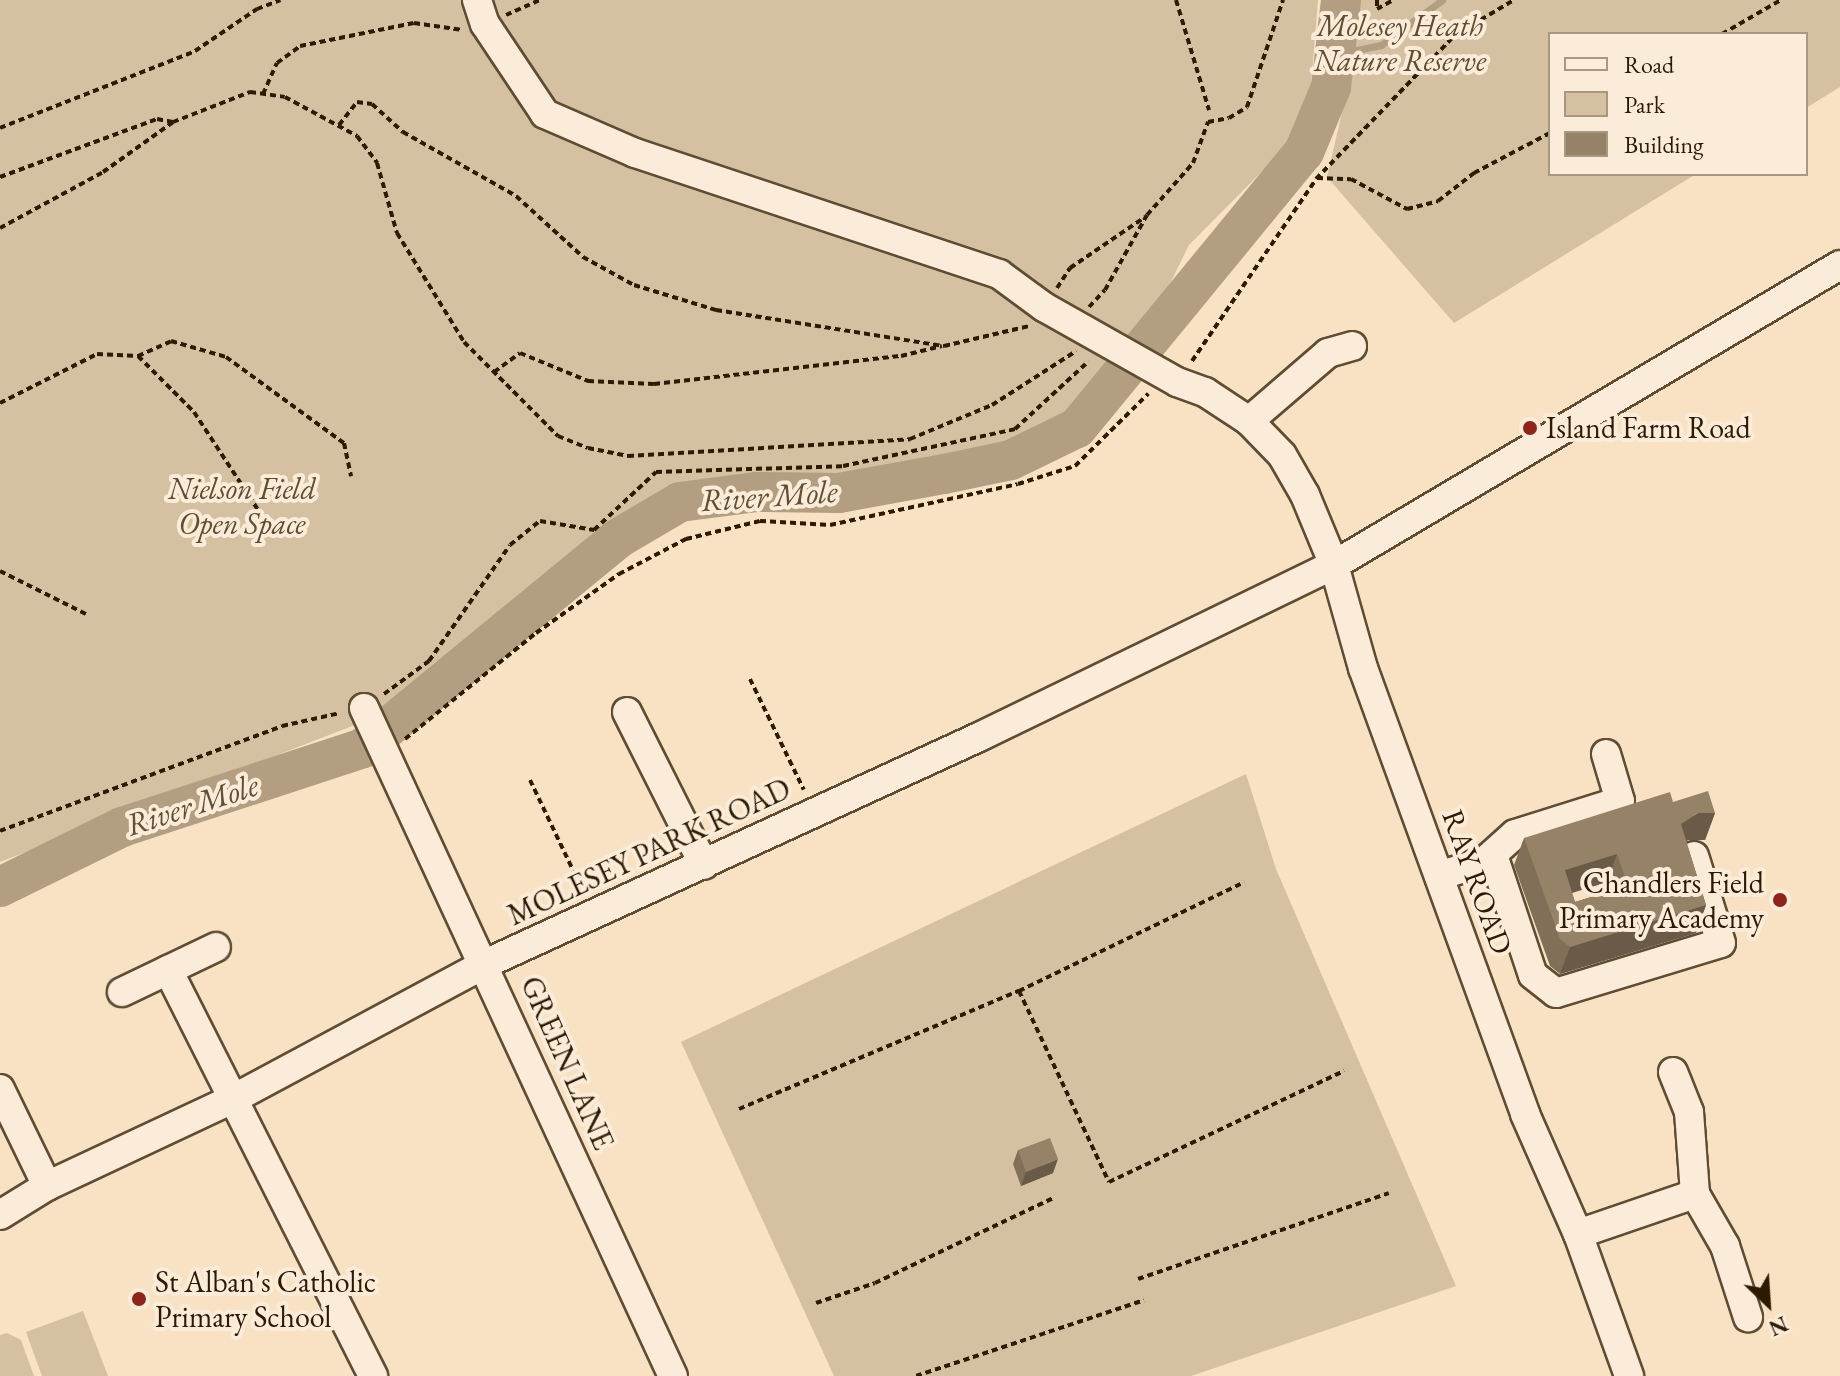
<!DOCTYPE html>
<html>
<head>
<meta charset="utf-8">
<style>
	body { margin:0 }
	#map { position:relative; width:1840px; height:1376px; overflow:hidden; background:#f8e2c3; font-family:"EB Garamond",serif }
	div>[style] { position:absolute }
	.green>* { inset:0; background:#d5c0a2 }
	.stream>* { height:7px; margin:-3.5px; padding:0 3.5px; transform-origin:3.5px; border-radius:3.5px; background:#b39e81 }
	.river>* { height:40px; margin:-20px; padding:0 20px; transform-origin:20px; border-radius:20px; background:#b39e81 }
	.path>* { height:4px; margin-top:-2px; transform-origin:0; background:repeating-linear-gradient(90deg,#2c1a01 0 6px,transparent 0 10px) }
	.roads { filter:drop-shadow(2px 0 #5f4c32) drop-shadow(-2px 0 #5f4c32) drop-shadow(0 2px #5f4c32) drop-shadow(0 -2px #5f4c32) }
	.minor>* { height:28px; margin:-14px; padding:0 14px; transform-origin:14px; border-radius:14px; background:#faecd8 }
	.wall>* { inset:0; background:#817058 }
	.shaded-wall>* { inset:0; background:#695b47 }
	.building>* { inset:0; background:#968266 }
	.dots>* { width:22px; height:22px; translate:-50% -50%; box-sizing:border-box; border:4px solid #faecd8; border-radius:50% }
	span { translate:-50% -50%; white-space:nowrap; text-align:center; line-height:1.15; -webkit-text-stroke:8px #faecd8; paint-order:stroke }
	.park-label { font-size:30px; color:#5f4c31; font-style:italic }
	.poi-label { font-size:30px; color:#2c1a01 }
	.left { translate:0 -50%; text-align:left }
	.right { translate:-100% -50%; text-align:right }
	.street-label { font-size:30px; color:#2c1a01 }
	.water-label { font-size:32px; color:#624f34; font-style:italic }
	.legend { position:absolute; left:1548px; top:32px; width:260px; height:144px; box-sizing:border-box; background:#faecd8; border:2px solid #a89882; margin:0; padding:10px 14px; list-style:none; font-size:24px; color:#2c1a01 }
	.legend li { display:flex; align-items:center; gap:16px; height:40px }
	.legend b { width:40px; border:2px solid #a89882 }
	.north { position:absolute; left:1728px; top:1264px; width:80px; height:80px; -webkit-text-stroke:6px #faecd8; paint-order:stroke; rotate:155deg; font-size:22px; font-weight:700; line-height:32px; text-align:center; color:#2c1a01 }
	.north::after { content:''; display:block; margin:auto; width:28px; height:36px; background:#2c1a01; clip-path:polygon(50% 0,100% 100%,50% 72%,0 100%) }
</style>
</head>
<body>
<div id="map">
	<div class="green">
		<i style="clip-path:polygon(0 0,1318px 0,1310px 97px,1299px 134px,1189px 245px,1156px 312px,1072px 409px,1021px 438px,956px 458px,851px 479px,736px 475px,644px 502px,592px 550px,368px 720px,0 862px)"></i>
		<i style="clip-path:polygon(1358px 0,1840px 0,1840px 87px,1806px 108px,1806px 34px,1550px 34px,1550px 174px,1696px 174px,1454px 323px,1327px 177px,1353px 65px)"></i>
		<i style="clip-path:polygon(1246px 774px,1276px 869px,1456px 1286px,1191px 1376px,834px 1376px,681px 1042px)"></i>
		<i style="clip-path:polygon(83px 1311px,108px 1376px,42px 1376px,26px 1332px)"></i>
		<i style="clip-path:polygon(7px 1333px,21px 1340px,34px 1376px,0 1376px,0 1335px)"></i>
	</div>
	<div class="stream">
		<i style="left:1337px;top:54px;width:45px;rotate:-11.6deg"></i>
		<i style="left:1381px;top:45px;width:76px;rotate:-36.4deg"></i>
	</div>
	<div class="river">
		<i style="left:0;top:887px;width:136px;rotate:-26.2deg"></i>
		<i style="left:122px;top:827px;width:254px;rotate:-18.1deg"></i>
		<i style="left:363px;top:748px;width:329px;rotate:-39.4deg"></i>
		<i style="left:617px;top:539px;width:73px;rotate:-30.4deg"></i>
		<i style="left:680px;top:502px;width:78px;rotate:-7.4deg"></i>
		<i style="left:757px;top:492px;width:82px;rotate:0.7deg"></i>
		<i style="left:839px;top:493px;width:107px;rotate:-10.3deg"></i>
		<i style="left:944px;top:474px;width:68px;rotate:-11.8deg"></i>
		<i style="left:1011px;top:460px;width:73px;rotate:-25.9deg"></i>
		<i style="left:1077px;top:428px;width:357px;rotate:-50.6deg"></i>
		<i style="left:1304px;top:152px;width:70px;rotate:-67.4deg"></i>
		<i style="left:1331px;top:87px;width:88px;rotate:-83.4deg"></i>
	</div>
	<div class="path">
		<i style="left:1176px;top:0;width:115px;rotate:73.3deg"></i>
		<i style="left:1377px;top:0;width:9px;rotate:90deg"></i>
		<i style="left:1377px;top:9px;width:18px;rotate:-29deg"></i>
		<i style="left:506px;top:15px;width:36px;rotate:-24deg"></i>
		<i style="left:1722px;top:34px;width:68px;rotate:-30deg"></i>
		<i style="left:263px;top:94px;width:34px;rotate:-66deg"></i>
		<i style="left:277px;top:63px;width:29px;rotate:-36deg"></i>
		<i style="left:300px;top:46px;width:116px;rotate:-11.4deg"></i>
		<i style="left:414px;top:23px;width:49px;rotate:8.1deg"></i>
		<i style="left:339px;top:125px;width:29px;rotate:-52deg"></i>
		<i style="left:357px;top:102px;width:15px;rotate:8deg"></i>
		<i style="left:372px;top:104px;width:42px;rotate:42.1deg"></i>
		<i style="left:403px;top:132px;width:130px;rotate:29.5deg"></i>
		<i style="left:516px;top:196px;width:91px;rotate:42.3deg"></i>
		<i style="left:583px;top:257px;width:58px;rotate:28.8deg"></i>
		<i style="left:634px;top:285px;width:86px;rotate:17deg"></i>
		<i style="left:716px;top:310px;width:231px;rotate:9deg"></i>
		<i style="left:944px;top:346px;width:87px;rotate:-13.2deg"></i>
		<i style="left:0;top:128px;width:210px;rotate:-21.5deg"></i>
		<i style="left:195px;top:51px;width:75px;rotate:-34.1deg"></i>
		<i style="left:257px;top:9px;width:25px;rotate:-21deg"></i>
		<i style="left:0;top:177px;width:167px;rotate:-20.3deg"></i>
		<i style="left:157px;top:119px;width:16px;rotate:11deg"></i>
		<i style="left:1317px;top:178px;width:34px;rotate:2deg"></i>
		<i style="left:1351px;top:179px;width:64px;rotate:28.2deg"></i>
		<i style="left:1407px;top:209px;width:32px;rotate:-14deg"></i>
		<i style="left:1438px;top:201px;width:46px;rotate:-37.9deg"></i>
		<i style="left:1474px;top:173px;width:86px;rotate:-27.8deg"></i>
		<i style="left:0;top:228px;width:117px;rotate:-28.5deg"></i>
		<i style="left:103px;top:172px;width:86px;rotate:-35.5deg"></i>
		<i style="left:173px;top:122px;width:83px;rotate:-21.3deg"></i>
		<i style="left:250px;top:92px;width:35px;rotate:8deg"></i>
		<i style="left:285px;top:97px;width:82px;rotate:28.4deg"></i>
		<i style="left:357px;top:136px;width:34px;rotate:53deg"></i>
		<i style="left:377px;top:163px;width:73px;rotate:74.1deg"></i>
		<i style="left:397px;top:233px;width:128px;rotate:58.4deg"></i>
		<i style="left:464px;top:342px;width:133px;rotate:45deg"></i>
		<i style="left:558px;top:436px;width:32px;rotate:22deg"></i>
		<i style="left:588px;top:448px;width:41px;rotate:11.3deg"></i>
		<i style="left:628px;top:456px;width:283px;rotate:-3.4deg"></i>
		<i style="left:910px;top:439px;width:89px;rotate:-22.5deg"></i>
		<i style="left:992px;top:405px;width:100px;rotate:-32.7deg"></i>
		<i style="left:1057px;top:288px;width:24px;rotate:-57deg"></i>
		<i style="left:1070px;top:268px;width:91px;rotate:-34.2deg"></i>
		<i style="left:1089px;top:307px;width:23px;rotate:-47deg"></i>
		<i style="left:1105px;top:290px;width:86px;rotate:-60.8deg"></i>
		<i style="left:1147px;top:215px;width:69px;rotate:-48.5deg"></i>
		<i style="left:1193px;top:163px;width:44px;rotate:-69.9deg"></i>
		<i style="left:1208px;top:122px;width:21px;rotate:-11deg"></i>
		<i style="left:1229px;top:118px;width:21px;rotate:-31deg"></i>
		<i style="left:1247px;top:107px;width:113px;rotate:-71.4deg"></i>
		<i style="left:138px;top:356px;width:36px;rotate:-24deg"></i>
		<i style="left:171px;top:341px;width:57px;rotate:16.2deg"></i>
		<i style="left:226px;top:357px;width:146px;rotate:36.1deg"></i>
		<i style="left:344px;top:443px;width:34px;rotate:78deg"></i>
		<i style="left:1192px;top:361px;width:220px;rotate:-55.7deg"></i>
		<i style="left:1316px;top:179px;width:200px;rotate:-46deg"></i>
		<i style="left:1455px;top:35px;width:69px;rotate:-30.7deg"></i>
		<i style="left:494px;top:372px;width:32px;rotate:-36deg"></i>
		<i style="left:520px;top:353px;width:74px;rotate:22.4deg"></i>
		<i style="left:588px;top:381px;width:66px;rotate:2.6deg"></i>
		<i style="left:654px;top:384px;width:249px;rotate:-6.5deg"></i>
		<i style="left:901px;top:356px;width:42px;rotate:-13.7deg"></i>
		<i style="left:0;top:403px;width:109px;rotate:-26.8deg"></i>
		<i style="left:97px;top:354px;width:41px;rotate:2.8deg"></i>
		<i style="left:138px;top:356px;width:79px;rotate:45deg"></i>
		<i style="left:194px;top:412px;width:131px;rotate:56.8deg"></i>
		<i style="left:0;top:571px;width:96px;rotate:26.6deg"></i>
		<i style="left:750px;top:679px;width:123px;rotate:64.1deg"></i>
		<i style="left:384px;top:694px;width:56px;rotate:-36.3deg"></i>
		<i style="left:429px;top:661px;width:141px;rotate:-55.1deg"></i>
		<i style="left:510px;top:545px;width:38px;rotate:-39deg"></i>
		<i style="left:540px;top:521px;width:55px;rotate:9.5deg"></i>
		<i style="left:594px;top:530px;width:85px;rotate:-43.1deg"></i>
		<i style="left:656px;top:472px;width:187px;rotate:-1.8deg"></i>
		<i style="left:843px;top:466px;width:176px;rotate:-12.1deg"></i>
		<i style="left:1015px;top:429px;width:100px;rotate:-42.6deg"></i>
		<i style="left:405px;top:739px;width:169px;rotate:-39deg"></i>
		<i style="left:536px;top:633px;width:102px;rotate:-35.4deg"></i>
		<i style="left:619px;top:574px;width:76px;rotate:-27.6deg"></i>
		<i style="left:686px;top:539px;width:76px;rotate:-13.7deg"></i>
		<i style="left:760px;top:521px;width:70px;rotate:3.3deg"></i>
		<i style="left:830px;top:525px;width:192px;rotate:-12.3deg"></i>
		<i style="left:1018px;top:484px;width:60px;rotate:-17.5deg"></i>
		<i style="left:1075px;top:466px;width:103px;rotate:-44.6deg"></i>
		<i style="left:530px;top:780px;width:123px;rotate:64.5deg"></i>
		<i style="left:0;top:831px;width:301px;rotate:-20.4deg"></i>
		<i style="left:282px;top:726px;width:59px;rotate:-12.6deg"></i>
		<i style="left:1019px;top:991px;width:211px;rotate:64.8deg"></i>
		<i style="left:1109px;top:1182px;width:260px;rotate:-25.3deg"></i>
		<i style="left:739px;top:1109px;width:304px;rotate:-22.9deg"></i>
		<i style="left:1019px;top:991px;width:250px;rotate:-25.8deg"></i>
		<i style="left:1138px;top:1279px;width:265px;rotate:-18.9deg"></i>
		<i style="left:816px;top:1303px;width:62px;rotate:-18.7deg"></i>
		<i style="left:875px;top:1283px;width:199px;rotate:-25.5deg"></i>
		<i style="left:916px;top:1376px;width:240px;rotate:-18.4deg"></i>
	</div>
	<div class="roads">
		<div class="minor">
			<i style="left:477px;top:0;width:25px;rotate:72deg"></i>
			<i style="left:485px;top:24px;width:108px;rotate:56.3deg"></i>
			<i style="left:545px;top:114px;width:98px;rotate:23.4deg"></i>
			<i style="left:635px;top:153px;width:384px;rotate:18.4deg"></i>
			<i style="left:999px;top:274px;width:56px;rotate:36.3deg"></i>
			<i style="left:1044px;top:307px;width:153px;rotate:29.4deg"></i>
			<i style="left:1177px;top:382px;width:30px;rotate:20deg"></i>
			<i style="left:1205px;top:392px;width:53px;rotate:33.4deg"></i>
			<i style="left:1249px;top:421px;width:47px;rotate:45.9deg"></i>
			<i style="left:1282px;top:455px;width:46px;rotate:60.1deg"></i>
			<i style="left:1305px;top:495px;width:76px;rotate:67.5deg"></i>
			<i style="left:1334px;top:565px;width:107px;rotate:74.3deg"></i>
			<i style="left:1363px;top:668px;width:475px;rotate:70deg"></i>
			<i style="left:1525px;top:1114px;width:131px;rotate:66.2deg"></i>
			<i style="left:1578px;top:1234px;width:151px;rotate:70.2deg"></i>
			<i style="left:1249px;top:421px;width:104px;rotate:-40.7deg"></i>
			<i style="left:1328px;top:353px;width:25px;rotate:-16deg"></i>
			<i style="left:364px;top:708px;width:736px;rotate:65.18deg"></i>
			<i style="left:627px;top:712px;width:171px;rotate:63.3deg"></i>
			<i style="left:1493px;top:855px;width:126px;rotate:71.6deg"></i>
			<i style="left:1533px;top:975px;width:29px;rotate:38deg"></i>
			<i style="left:1556px;top:993px;width:172px;rotate:-16.9deg"></i>
			<i style="left:1721px;top:943px;width:91px;rotate:-107.2deg"></i>
			<i style="left:1439px;top:876px;width:48px;rotate:-18.1deg"></i>
			<i style="left:1485px;top:861px;width:40px;rotate:-42deg"></i>
			<i style="left:1515px;top:834px;width:110px;rotate:-17.4deg"></i>
			<i style="left:1620px;top:801px;width:49px;rotate:-106.6deg"></i>
			<i style="left:168px;top:970px;width:455px;rotate:63.2deg"></i>
			<i style="left:122px;top:992px;width:104px;rotate:-25.6deg"></i>
			<i style="left:1673px;top:1072px;width:43px;rotate:68.2deg"></i>
			<i style="left:1689px;top:1112px;width:82px;rotate:85.8deg"></i>
			<i style="left:1695px;top:1194px;width:60px;rotate:60deg"></i>
			<i style="left:1725px;top:1246px;width:75px;rotate:72.1deg"></i>
			<i style="left:0;top:1089px;width:108px;rotate:64.1deg"></i>
			<i style="left:0;top:1215px;width:55px;rotate:-31.7deg"></i>
			<i style="left:47px;top:1186px;width:203px;rotate:-25.1deg"></i>
			<i style="left:231px;top:1100px;width:288px;rotate:-28.2deg"></i>
			<i style="left:485px;top:964px;width:544px;rotate:-24.68deg"></i>
			<i style="left:979px;top:737px;width:394px;rotate:-25.9deg"></i>
			<i style="left:1334px;top:565px;width:588px;rotate:-30.66deg"></i>
			<i style="left:1578px;top:1234px;width:124px;rotate:-18.9deg"></i>
		</div>
	</div>
	<div class="wall">
		<i style="clip-path:polygon(evenodd,1715px 813px,1705px 840px,1688px 840px,1686px 841px,1706px 905px,1696px 933px,1560px 974px,1550px 966px,1514px 865px,1524px 838px,1715px 813px,1607px 882px,1610px 891px,1575px 902px,1572px 893px,1607px 882px)"></i>
		<i style="clip-path:polygon(1018px 1150px,1053px 1173px,1021px 1186px,1013px 1164px)"></i>
	</div>
	<div class="shaded-wall">
		<i style="clip-path:polygon(1698px 813px,1715px 813px,1705px 840px,1688px 840px,1671px 851px,1681px 824px)"></i>
		<i style="clip-path:polygon(1617px 854px,1607px 882px,1555px 898px,1565px 870px)"></i>
		<i style="clip-path:polygon(1706px 905px,1696px 933px,1560px 974px,1570px 947px)"></i>
		<i style="clip-path:polygon(1058px 1159px,1053px 1173px,1021px 1186px,1026px 1172px)"></i>
	</div>
	<div class="building">
		<i style="clip-path:polygon(evenodd,1708px 791px,1715px 813px,1698px 813px,1681px 824px,1706px 905px,1570px 947px,1560px 939px,1524px 838px,1670px 792px,1673px 802px,1708px 791px,1617px 854px,1628px 886px,1575px 902px,1565px 870px,1617px 854px)"></i>
		<i style="clip-path:polygon(1050px 1138px,1058px 1159px,1026px 1172px,1018px 1150px)"></i>
	</div>
	<div class="dots">
		<i style="left:1530px;top:428px;background:#8f2418"></i>
		<i style="left:1780px;top:900px;background:#8f2418"></i>
		<i style="left:139px;top:1299px;background:#8f2418"></i>
	</div>
	<div class="park-label">
		<span style="left:1400px;top:43px">Molesey Heath<br>Nature Reserve</span>
		<span style="left:242px;top:506px">Nielson Field<br>Open Space</span>
	</div>
	<div class="poi-label">
		<span class="left" style="left:1546px;top:428px">Island Farm Road</span>
		<span class="right" style="left:1764px;top:900px">Chandlers Field<br>Primary Academy</span>
		<span class="left" style="left:155px;top:1299px">St Alban's Catholic<br>Primary School</span>
	</div>
	<div class="street-label">
		<span style="left:649px;top:852px;rotate:-25deg">MOLESEY PARK ROAD</span>
		<span style="left:1477px;top:882px;rotate:70deg">RAY ROAD</span>
		<span style="left:567px;top:1063px;rotate:66deg">GREEN LANE</span>
	</div>
	<div class="water-label">
		<span style="left:769px;top:496px;rotate:-4deg">River Mole</span>
		<span style="left:192px;top:805px;rotate:-18deg">River Mole</span>
	</div>
	<ul class="legend">
	<li><b style="height:10px;background:#faecd8"></b>Road</li>
	<li><b style="height:22px;background:#d5c0a2"></b>Park</li>
	<li><b style="height:22px;background:#968266"></b>Building</li>
	</ul>
	<div class="north">N</div>
</div>
</body>
</html>
